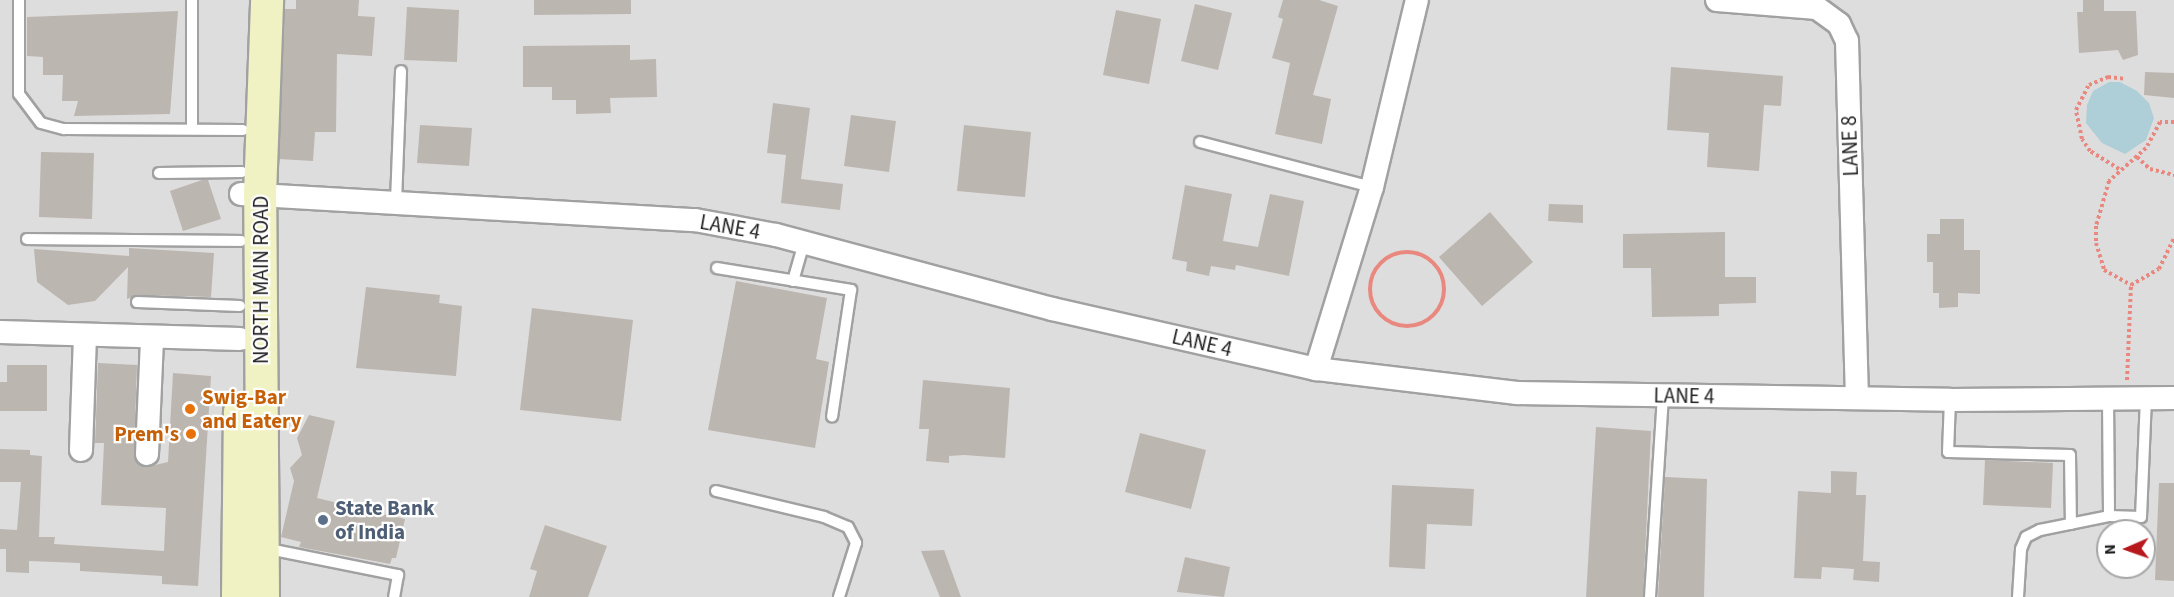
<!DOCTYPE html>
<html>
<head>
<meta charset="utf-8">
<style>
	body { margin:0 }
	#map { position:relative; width:2174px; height:597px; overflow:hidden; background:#efede8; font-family:"Source Sans 3",sans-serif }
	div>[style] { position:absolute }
	.residential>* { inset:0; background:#dedddd }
	.water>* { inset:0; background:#aecfd7 }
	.building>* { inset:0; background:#bcb6b1 }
	.path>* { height:4px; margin-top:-2px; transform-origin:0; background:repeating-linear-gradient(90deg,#e9887f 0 3px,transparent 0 6px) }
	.path>.ring { margin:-2px; padding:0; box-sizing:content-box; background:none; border:4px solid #e9887f; border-radius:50% }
	.roads { filter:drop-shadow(2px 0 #a1a1a1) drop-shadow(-2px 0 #a1a1a1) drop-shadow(0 2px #a1a1a1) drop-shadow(0 -2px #a1a1a1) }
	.lane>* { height:10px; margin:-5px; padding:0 5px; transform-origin:5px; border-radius:5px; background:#fff }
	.street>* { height:22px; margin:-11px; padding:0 11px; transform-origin:11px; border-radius:11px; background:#fff }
	.secondary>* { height:32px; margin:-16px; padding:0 16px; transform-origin:16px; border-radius:16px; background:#f1f2c3 }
	.dots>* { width:16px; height:16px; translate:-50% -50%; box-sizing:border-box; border:3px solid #fff; border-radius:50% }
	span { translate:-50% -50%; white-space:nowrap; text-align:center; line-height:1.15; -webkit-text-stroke:4.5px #fff; paint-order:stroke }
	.street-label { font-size:21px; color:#202020 }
	.food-label { font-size:21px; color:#c56008; font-weight:700 }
	.left { translate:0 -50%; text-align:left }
	.right { translate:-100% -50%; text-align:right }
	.service-label { font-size:21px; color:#4e5e75; font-weight:700 }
	.north { position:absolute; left:2096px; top:519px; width:60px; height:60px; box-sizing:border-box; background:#fff; border:2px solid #a6a6a6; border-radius:50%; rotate:268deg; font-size:16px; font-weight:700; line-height:24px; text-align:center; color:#202020 }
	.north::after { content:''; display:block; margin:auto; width:21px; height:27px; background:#b7191d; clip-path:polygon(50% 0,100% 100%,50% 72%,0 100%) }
</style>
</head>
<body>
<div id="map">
	<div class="residential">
		<i style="clip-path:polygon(evenodd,0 0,2174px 0,2174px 597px,0 597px,0 0,2108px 531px,2144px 531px,2144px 567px,2108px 567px,2108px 531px)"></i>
	</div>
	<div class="water">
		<i style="clip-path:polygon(2109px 82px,2120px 82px,2137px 91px,2149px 103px,2154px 118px,2146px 140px,2125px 154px,2102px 143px,2086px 123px,2087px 105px,2093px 91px)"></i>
	</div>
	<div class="building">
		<i style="clip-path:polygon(296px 0,359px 0,358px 16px,375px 17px,372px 56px,337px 54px,336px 132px,315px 132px,313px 161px,279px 159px,285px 9px,296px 9px)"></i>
		<i style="clip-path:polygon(534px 0,631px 0,631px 14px,534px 15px)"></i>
		<i style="clip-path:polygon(1283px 0,1319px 0,1338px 6px,1313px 95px,1331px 99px,1322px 144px,1275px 134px,1290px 63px,1272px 58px,1283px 19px,1278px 17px)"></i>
		<i style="clip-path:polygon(2083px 0,2104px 0,2104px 11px,2136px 11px,2138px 55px,2123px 60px,2118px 50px,2079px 53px,2077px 12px,2083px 12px)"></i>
		<i style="clip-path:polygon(1195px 4px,1232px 13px,1218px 70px,1181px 61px)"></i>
		<i style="clip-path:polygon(407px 7px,459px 10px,457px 62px,404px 60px)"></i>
		<i style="clip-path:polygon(1116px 10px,1161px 19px,1149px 84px,1103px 75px)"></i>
		<i style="clip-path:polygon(178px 11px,170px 114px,74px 116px,78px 101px,62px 101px,63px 75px,43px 75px,43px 57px,27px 56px,27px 17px)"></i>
		<i style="clip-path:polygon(630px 45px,630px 60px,656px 59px,657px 97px,610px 98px,611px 113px,576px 114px,576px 100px,552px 100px,552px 87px,523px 87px,523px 46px)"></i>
		<i style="clip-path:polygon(1671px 67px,1783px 76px,1781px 106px,1764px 105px,1759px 171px,1707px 167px,1709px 133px,1667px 130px)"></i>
		<i style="clip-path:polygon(2145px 72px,2174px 73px,2174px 98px,2144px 95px)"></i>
		<i style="clip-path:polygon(773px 103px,810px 108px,801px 179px,843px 184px,840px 210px,781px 203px,786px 155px,767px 153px)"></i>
		<i style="clip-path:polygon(851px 115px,896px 121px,889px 172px,844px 166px)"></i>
		<i style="clip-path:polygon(420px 125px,472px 128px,469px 166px,417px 163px)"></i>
		<i style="clip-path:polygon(964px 125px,1031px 132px,1025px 197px,957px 191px)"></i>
		<i style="clip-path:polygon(41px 152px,94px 153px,92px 219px,39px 217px)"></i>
		<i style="clip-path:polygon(202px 180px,208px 180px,221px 219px,183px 231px,170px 191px)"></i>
		<i style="clip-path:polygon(1185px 185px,1232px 194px,1223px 241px,1258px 247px,1270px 194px,1304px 201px,1289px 276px,1236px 265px,1235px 270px,1211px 266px,1209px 276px,1186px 271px,1187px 262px,1172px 259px)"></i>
		<i style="clip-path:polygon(1549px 204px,1583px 205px,1583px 223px,1548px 221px)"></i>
		<i style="clip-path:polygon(1490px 212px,1533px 262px,1482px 306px,1439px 257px)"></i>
		<i style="clip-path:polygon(1940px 219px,1964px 219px,1964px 250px,1980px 250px,1980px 294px,1958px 293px,1958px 307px,1939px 308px,1939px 293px,1933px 293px,1933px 262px,1927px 262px,1927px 234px,1940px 234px)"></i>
		<i style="clip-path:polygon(1725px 232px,1725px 277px,1756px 277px,1756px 303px,1719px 304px,1719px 316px,1652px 317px,1651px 268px,1623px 268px,1623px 234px)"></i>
		<i style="clip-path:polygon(129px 248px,214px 253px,211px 297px,137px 295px,127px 299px,128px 267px,95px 301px,68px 305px,37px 282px,34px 249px,129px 256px)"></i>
		<i style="clip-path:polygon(736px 281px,827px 298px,816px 359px,829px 362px,815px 448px,708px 430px)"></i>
		<i style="clip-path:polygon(366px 287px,440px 295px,439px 303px,462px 306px,456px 376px,356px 368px)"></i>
		<i style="clip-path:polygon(532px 308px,633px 320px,621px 421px,520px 410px)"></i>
		<i style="clip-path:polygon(98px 363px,137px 365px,134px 454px,139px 465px,146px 467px,168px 462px,173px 373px,211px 376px,198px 586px,162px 584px,162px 576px,80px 571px,80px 563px,29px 561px,29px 573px,6px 572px,6px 549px,0 549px,0 529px,17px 530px,21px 482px,0 482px,0 449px,30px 450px,30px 455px,42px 456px,39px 537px,55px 537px,54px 544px,164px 551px,166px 508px,101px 505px,104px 443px,95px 443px)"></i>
		<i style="clip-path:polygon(7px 365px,47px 365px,47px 411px,0 411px,0 382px,7px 382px)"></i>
		<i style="clip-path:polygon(923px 380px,1010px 388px,1005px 458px,964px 455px,949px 456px,949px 463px,926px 461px,929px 429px,919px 429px)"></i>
		<i style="clip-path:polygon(309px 415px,335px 421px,317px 498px,405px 519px,396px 558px,392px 558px,390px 564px,299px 547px,301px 542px,281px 537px,294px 481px,290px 468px,302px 455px,297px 438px)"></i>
		<i style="clip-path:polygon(1596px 427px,1651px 431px,1643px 597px,1586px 597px)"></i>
		<i style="clip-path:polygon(1140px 433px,1206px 450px,1191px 509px,1125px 492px)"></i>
		<i style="clip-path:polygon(1985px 460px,2053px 463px,2051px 508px,1983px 505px)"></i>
		<i style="clip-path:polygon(1831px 471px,1857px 472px,1856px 495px,1866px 495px,1863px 561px,1880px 562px,1879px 582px,1853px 580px,1854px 569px,1822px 567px,1821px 579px,1794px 578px,1798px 491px,1831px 493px)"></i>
		<i style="clip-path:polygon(1665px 477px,1707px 479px,1704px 597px,1658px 597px)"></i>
		<i style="clip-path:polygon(2159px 483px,2174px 483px,2174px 581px,2155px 580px)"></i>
		<i style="clip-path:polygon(1392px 485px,1474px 489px,1472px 526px,1427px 524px,1425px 569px,1389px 567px)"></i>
		<i style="clip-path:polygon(545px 525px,607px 546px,588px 597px,529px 597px,537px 571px,530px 569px)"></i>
		<i style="clip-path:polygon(944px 550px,961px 597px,940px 597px,921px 551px)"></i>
		<i style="clip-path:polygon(1185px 557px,1230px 567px,1224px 597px,1177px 592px)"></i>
	</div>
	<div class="path">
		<i style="left:2174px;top:122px;width:14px;rotate:180deg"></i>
		<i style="left:2160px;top:122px;width:30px;rotate:118deg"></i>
		<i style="left:2146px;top:148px;width:50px;rotate:138.3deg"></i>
		<i style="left:2109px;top:181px;width:47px;rotate:106.1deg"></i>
		<i style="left:2096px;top:226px;width:17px;rotate:90deg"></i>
		<i style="left:2096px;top:243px;width:28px;rotate:73deg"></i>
		<i style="left:2104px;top:270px;width:31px;rotate:29deg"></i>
		<i style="left:2131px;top:285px;width:32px;rotate:-30deg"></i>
		<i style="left:2159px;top:269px;width:34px;rotate:-64deg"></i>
		<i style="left:2137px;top:157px;width:18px;rotate:43deg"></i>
		<i style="left:2150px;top:169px;width:25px;rotate:14deg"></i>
		<i style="left:2119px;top:169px;width:34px;rotate:-148deg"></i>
		<i style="left:2090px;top:151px;width:14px;rotate:-124deg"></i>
		<i style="left:2082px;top:139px;width:30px;rotate:-102deg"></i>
		<i style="left:2076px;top:110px;width:28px;rotate:-63deg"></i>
		<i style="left:2089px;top:85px;width:21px;rotate:-23deg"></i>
		<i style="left:2108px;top:77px;width:18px;rotate:6deg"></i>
		<i class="ring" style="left:1370px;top:252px;width:70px;height:70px"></i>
		<i style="left:2127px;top:380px;width:95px;rotate:-87.6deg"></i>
	</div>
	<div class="roads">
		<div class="lane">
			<i style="left:19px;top:0;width:94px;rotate:90deg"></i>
			<i style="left:19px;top:94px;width:36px;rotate:53deg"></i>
			<i style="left:41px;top:123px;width:24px;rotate:15deg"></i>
			<i style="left:64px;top:129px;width:179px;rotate:0.3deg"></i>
			<i style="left:192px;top:129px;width:129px;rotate:-90deg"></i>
			<i style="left:1200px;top:142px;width:178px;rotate:14.7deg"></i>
			<i style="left:159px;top:173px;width:83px;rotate:-0.7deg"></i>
			<i style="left:396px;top:202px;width:131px;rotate:-87.8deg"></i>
			<i style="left:27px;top:239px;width:214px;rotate:0.5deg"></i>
			<i style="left:717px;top:268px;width:136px;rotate:9.3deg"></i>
			<i style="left:851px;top:290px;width:128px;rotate:98.5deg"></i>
			<i style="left:793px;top:281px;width:40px;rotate:-74deg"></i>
			<i style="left:137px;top:302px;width:103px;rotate:2.2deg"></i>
			<i style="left:2108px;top:398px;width:118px;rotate:89.5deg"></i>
			<i style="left:1950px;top:400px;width:52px;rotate:92.2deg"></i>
			<i style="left:1948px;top:452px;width:122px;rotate:1.4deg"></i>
			<i style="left:2070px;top:455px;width:69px;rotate:89.2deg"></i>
			<i style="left:716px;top:491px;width:111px;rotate:13.5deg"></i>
			<i style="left:824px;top:517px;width:26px;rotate:23deg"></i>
			<i style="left:848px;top:527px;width:18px;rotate:63deg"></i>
			<i style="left:856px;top:543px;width:57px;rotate:107.5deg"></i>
			<i style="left:264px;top:548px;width:137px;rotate:11.4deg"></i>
			<i style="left:398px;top:575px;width:22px;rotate:100deg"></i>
			<i style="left:1650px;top:597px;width:202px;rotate:-86.3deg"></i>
			<i style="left:2018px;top:597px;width:48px;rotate:-86.4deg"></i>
			<i style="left:2021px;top:549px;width:13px;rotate:-67deg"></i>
			<i style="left:2026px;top:537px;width:16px;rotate:-27deg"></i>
			<i style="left:2040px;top:530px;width:70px;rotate:-11.5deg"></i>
			<i style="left:2109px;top:516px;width:32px;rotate:2deg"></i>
			<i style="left:2141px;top:517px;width:119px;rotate:-87.6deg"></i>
		</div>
		<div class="street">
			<i style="left:1717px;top:0;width:100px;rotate:4.6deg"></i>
			<i style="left:1817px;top:8px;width:27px;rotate:36deg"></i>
			<i style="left:1839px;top:24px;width:19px;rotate:65deg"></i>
			<i style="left:1847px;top:41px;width:357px;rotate:88.4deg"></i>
			<i style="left:241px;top:194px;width:455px;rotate:3.3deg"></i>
			<i style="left:695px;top:220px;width:82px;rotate:10.5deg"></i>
			<i style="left:776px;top:235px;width:286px;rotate:15deg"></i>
			<i style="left:1052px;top:309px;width:271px;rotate:12.8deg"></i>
			<i style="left:1316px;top:369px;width:202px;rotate:6.8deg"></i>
			<i style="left:1517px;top:393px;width:433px;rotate:0.9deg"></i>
			<i style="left:1950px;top:400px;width:224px;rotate:-0.5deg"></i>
			<i style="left:0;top:332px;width:240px;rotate:1.7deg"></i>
			<i style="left:1316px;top:369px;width:190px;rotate:-72.9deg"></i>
			<i style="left:1372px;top:187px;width:192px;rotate:-76.5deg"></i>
			<i style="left:81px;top:450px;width:115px;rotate:-88deg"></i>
			<i style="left:147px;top:454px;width:115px;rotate:-87.5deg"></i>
		</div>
		<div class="secondary">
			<i style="left:238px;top:597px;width:185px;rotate:-89.4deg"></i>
			<i style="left:263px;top:597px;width:402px;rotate:-90.4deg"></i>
			<i style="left:260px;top:195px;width:195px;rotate:-87.9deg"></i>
		</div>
	</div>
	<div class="dots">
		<i style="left:190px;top:409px;background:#e8710a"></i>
		<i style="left:191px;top:434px;background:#e8710a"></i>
		<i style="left:323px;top:520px;background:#5c6f8a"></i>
	</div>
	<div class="street-label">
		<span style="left:1850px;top:146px;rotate:-92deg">LANE 8</span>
		<span style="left:730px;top:227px;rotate:10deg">LANE 4</span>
		<span style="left:261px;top:280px;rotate:-90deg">NORTH MAIN ROAD</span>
		<span style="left:1202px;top:343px;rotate:13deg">LANE 4</span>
		<span style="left:1684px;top:396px;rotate:1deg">LANE 4</span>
	</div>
	<div class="food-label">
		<span class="left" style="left:202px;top:409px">Swig-Bar<br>and Eatery</span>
		<span class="right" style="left:179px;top:434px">Prem's</span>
	</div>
	<div class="service-label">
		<span class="left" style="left:335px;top:520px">State Bank<br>of India</span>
	</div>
	<div class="north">N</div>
</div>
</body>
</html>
